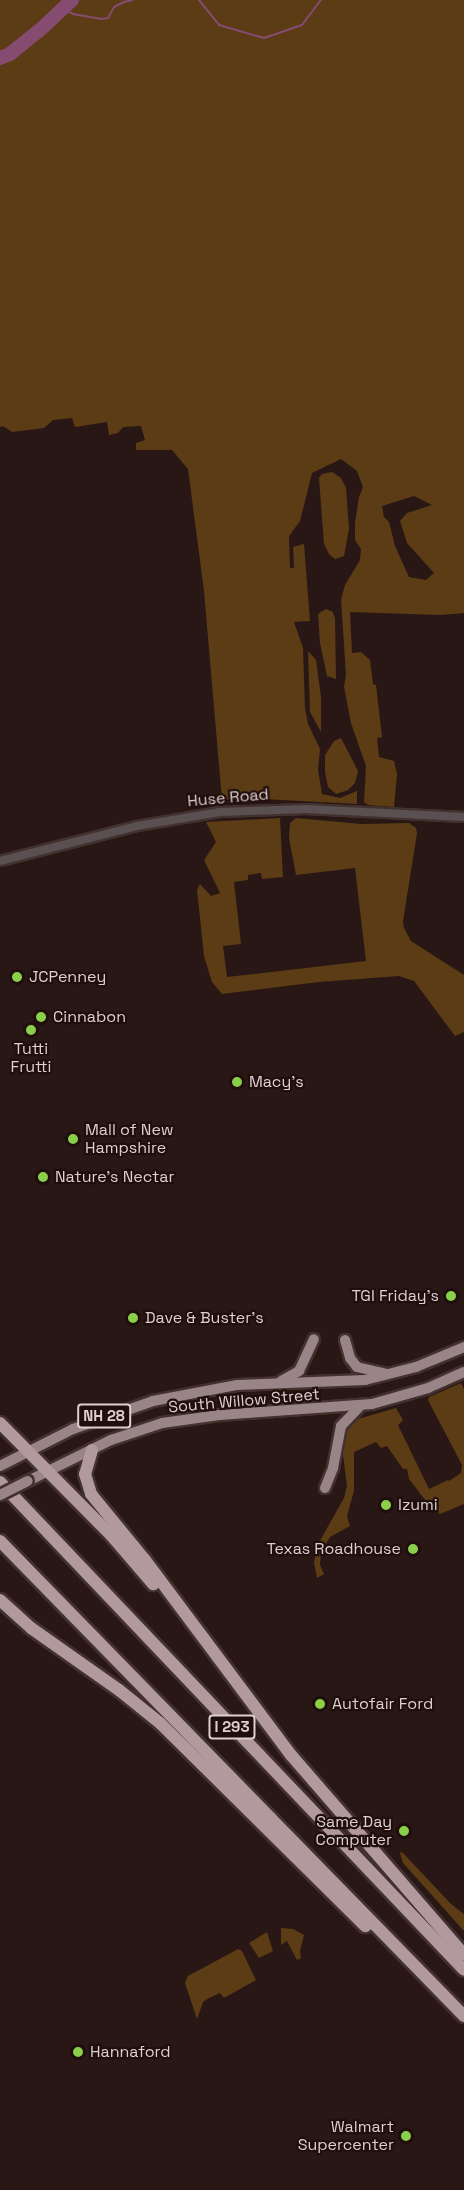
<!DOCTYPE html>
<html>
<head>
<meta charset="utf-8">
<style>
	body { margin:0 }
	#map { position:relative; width:464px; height:2190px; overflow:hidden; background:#291715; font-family:"Space Grotesk",sans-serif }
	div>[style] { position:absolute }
	.green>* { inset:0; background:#5c3c15 }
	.stream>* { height:2px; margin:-1px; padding:0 1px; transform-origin:1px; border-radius:1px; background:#864b70 }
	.river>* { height:14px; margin:-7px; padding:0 7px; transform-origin:7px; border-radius:7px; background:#864b70 }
	.roads { filter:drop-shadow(2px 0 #42312f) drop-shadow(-2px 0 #42312f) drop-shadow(0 2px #42312f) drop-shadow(0 -2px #42312f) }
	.minor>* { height:8px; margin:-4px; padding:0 4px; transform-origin:4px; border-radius:4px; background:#5a5052 }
	.major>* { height:10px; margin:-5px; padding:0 5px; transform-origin:5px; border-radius:5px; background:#998488 }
	.highway>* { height:12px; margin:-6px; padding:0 6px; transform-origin:6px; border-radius:6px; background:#b2999e }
	.bridges { filter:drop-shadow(2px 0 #42312f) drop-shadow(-2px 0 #42312f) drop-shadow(0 2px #42312f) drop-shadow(0 -2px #42312f) }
	.major-bridge>* { height:10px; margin:-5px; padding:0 5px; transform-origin:5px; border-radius:5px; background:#998488 }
	.dots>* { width:16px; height:16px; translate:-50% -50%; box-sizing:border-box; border:3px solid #1f0e0c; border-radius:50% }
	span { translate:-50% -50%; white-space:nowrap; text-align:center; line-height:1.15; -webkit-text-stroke:4.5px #1f0e0c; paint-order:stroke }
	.shield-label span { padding:2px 4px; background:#1f0e0c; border:2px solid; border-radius:4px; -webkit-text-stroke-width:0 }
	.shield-label { font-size:15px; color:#ddd0ce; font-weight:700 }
	.street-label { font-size:16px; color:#ddd0ce }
	.poi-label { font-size:16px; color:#ddd0ce }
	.left { translate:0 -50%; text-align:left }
	.right { translate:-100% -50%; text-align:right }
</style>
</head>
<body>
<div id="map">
	<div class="green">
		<i style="clip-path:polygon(evenodd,0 0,464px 0,464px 613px,440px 615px,350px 612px,352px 653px,361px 652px,370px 660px,373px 684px,376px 685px,382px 737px,377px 738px,379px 757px,394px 761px,397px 774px,394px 807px,368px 805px,364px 802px,366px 766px,351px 723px,344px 687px,346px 675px,341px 600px,345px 585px,360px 560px,361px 549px,355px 540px,355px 523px,359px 497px,363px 487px,357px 471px,341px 459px,312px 473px,300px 521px,289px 536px,290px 568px,294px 568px,293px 547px,304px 544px,310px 621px,294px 622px,303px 648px,305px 708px,308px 724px,320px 749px,318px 770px,322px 794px,340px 798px,357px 791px,357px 804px,263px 799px,222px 800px,204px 591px,188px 469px,172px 450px,136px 450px,136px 443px,145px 440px,141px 426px,123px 427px,118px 433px,109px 435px,107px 422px,75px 427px,72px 418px,53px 420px,44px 428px,12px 432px,3px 426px,0 427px,0 0,414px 496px,432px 505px,407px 513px,400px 521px,407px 543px,434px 573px,426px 580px,409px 577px,395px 546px,389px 522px,384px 517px,382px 506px,414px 496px)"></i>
		<i style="clip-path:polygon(332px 472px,341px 478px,346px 488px,349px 529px,344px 556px,335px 559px,329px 554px,324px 544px,319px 478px,322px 474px)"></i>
		<i style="clip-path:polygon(326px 609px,333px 612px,335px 619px,336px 679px,327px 676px,320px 643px,318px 614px)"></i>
		<i style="clip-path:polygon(308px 651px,316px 660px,321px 697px,321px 732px,310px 712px)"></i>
		<i style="clip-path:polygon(341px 738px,358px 771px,355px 783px,348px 790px,336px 794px,328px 787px,325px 772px,325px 755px,334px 741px)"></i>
		<i style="clip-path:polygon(280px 818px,283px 877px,262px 879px,261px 873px,248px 875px,248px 880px,234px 882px,241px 944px,223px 946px,227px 977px,366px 961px,355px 868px,296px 875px,289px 838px,290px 823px,296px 818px,361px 824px,409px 823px,416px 828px,417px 833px,403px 921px,404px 928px,411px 941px,464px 975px,464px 1032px,455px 1036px,414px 981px,399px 976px,319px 982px,222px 994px,212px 982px,204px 956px,197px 890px,200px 884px,211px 896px,220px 893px,204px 860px,216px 842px,206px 822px)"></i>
		<i style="clip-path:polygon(461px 1383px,464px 1389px,464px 1504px,440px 1514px,429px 1505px,409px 1479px,407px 1469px,403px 1469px,387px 1446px,381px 1448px,376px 1442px,354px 1452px,354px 1491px,347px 1516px,350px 1526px,330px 1537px,321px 1551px,320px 1565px,324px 1574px,317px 1578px,314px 1563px,317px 1546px,344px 1498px,347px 1486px,342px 1447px,346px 1431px,354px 1420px,396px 1408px,403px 1420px,398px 1425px,429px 1489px,448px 1480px,449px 1481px,461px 1473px,462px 1465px,428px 1400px,429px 1397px)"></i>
		<i style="clip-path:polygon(402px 1852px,451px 1904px,464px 1914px,464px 1931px,403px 1863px,400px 1853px)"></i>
		<i style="clip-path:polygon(281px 1928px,293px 1929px,304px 1935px,300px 1951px,301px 1958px,297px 1960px,287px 1941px,281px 1945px)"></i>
		<i style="clip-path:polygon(267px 1932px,273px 1951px,259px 1958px,249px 1943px)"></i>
		<i style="clip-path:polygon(238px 1949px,242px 1951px,256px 1980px,224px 1998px,220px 1993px,207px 1999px,203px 2002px,197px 2019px,185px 1983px,188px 1976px)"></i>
	</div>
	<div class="stream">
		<i style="left:199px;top:0;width:32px;rotate:51deg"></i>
		<i style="left:219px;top:25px;width:47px;rotate:16.1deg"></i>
		<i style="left:264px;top:38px;width:40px;rotate:-18.9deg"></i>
		<i style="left:302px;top:25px;width:31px;rotate:-53deg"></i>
		<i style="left:63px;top:8px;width:12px;rotate:31deg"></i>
		<i style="left:73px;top:14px;width:29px;rotate:10deg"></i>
		<i style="left:102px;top:19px;width:6px;rotate:-9deg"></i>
		<i style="left:108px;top:18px;width:13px;rotate:-61deg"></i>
		<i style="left:114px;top:7px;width:11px;rotate:-27deg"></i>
		<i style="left:124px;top:2px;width:9px;rotate:-13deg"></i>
	</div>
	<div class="river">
		<i style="left:0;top:58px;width:11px;rotate:-22deg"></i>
		<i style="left:10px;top:54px;width:38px;rotate:-39deg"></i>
		<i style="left:40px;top:30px;width:44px;rotate:-43.2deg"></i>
	</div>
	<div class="roads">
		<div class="minor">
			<i style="left:0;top:861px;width:141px;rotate:-14.3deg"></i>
			<i style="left:137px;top:826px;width:84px;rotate:-9.6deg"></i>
			<i style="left:220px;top:812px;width:86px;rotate:-2deg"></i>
			<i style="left:306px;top:809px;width:158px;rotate:2.9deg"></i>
		</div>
		<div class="major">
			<i style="left:345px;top:1340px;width:19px;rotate:74deg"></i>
			<i style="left:350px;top:1358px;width:11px;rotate:52deg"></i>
			<i style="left:357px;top:1367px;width:28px;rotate:13deg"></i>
			<i style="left:281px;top:1381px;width:21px;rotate:-29deg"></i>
			<i style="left:299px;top:1371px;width:35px;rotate:-65deg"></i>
			<i style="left:0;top:1466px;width:82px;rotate:-26.9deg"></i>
			<i style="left:73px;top:1429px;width:85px;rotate:-19.3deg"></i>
			<i style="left:153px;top:1401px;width:86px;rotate:-10.8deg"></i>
			<i style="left:237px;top:1385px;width:128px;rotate:-2.2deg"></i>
			<i style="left:365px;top:1380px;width:53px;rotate:-14.3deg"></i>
			<i style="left:416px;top:1367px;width:52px;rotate:-22.6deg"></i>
			<i style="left:28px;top:1481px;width:93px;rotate:-26.3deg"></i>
			<i style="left:111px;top:1440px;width:54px;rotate:-18.4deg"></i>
			<i style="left:162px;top:1423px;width:58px;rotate:-8deg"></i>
			<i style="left:219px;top:1415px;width:153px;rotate:-4.1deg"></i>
			<i style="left:372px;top:1404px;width:58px;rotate:-15.9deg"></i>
			<i style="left:428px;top:1388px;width:39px;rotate:-24deg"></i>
			<i style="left:325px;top:1488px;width:22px;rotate:-68deg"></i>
			<i style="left:333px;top:1468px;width:43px;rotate:-79.2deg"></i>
			<i style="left:341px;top:1426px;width:28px;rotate:-46deg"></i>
		</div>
		<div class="highway">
			<i style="left:0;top:1423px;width:158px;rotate:45.3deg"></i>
			<i style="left:111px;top:1535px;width:65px;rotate:49.4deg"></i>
			<i style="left:92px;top:1450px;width:25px;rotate:106deg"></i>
			<i style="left:85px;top:1474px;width:21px;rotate:73deg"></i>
			<i style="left:91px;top:1494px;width:85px;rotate:50.7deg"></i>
			<i style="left:145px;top:1560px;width:244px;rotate:53.2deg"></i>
			<i style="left:291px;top:1755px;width:264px;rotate:49.1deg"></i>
			<i style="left:0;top:1482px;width:673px;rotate:46.44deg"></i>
			<i style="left:0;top:1541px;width:664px;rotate:45.67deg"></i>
			<i style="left:0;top:1600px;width:42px;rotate:42.1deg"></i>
			<i style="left:31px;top:1628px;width:108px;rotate:35.2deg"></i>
			<i style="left:119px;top:1690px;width:53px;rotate:38.8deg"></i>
			<i style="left:160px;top:1723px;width:289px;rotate:44.7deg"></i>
		</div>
	</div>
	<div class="bridges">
		<div class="major-bridge">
			<i style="left:0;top:1495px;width:31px;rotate:-27deg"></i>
		</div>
	</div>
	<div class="dots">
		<i style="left:17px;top:977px;background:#89cf49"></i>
		<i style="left:41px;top:1017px;background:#89cf49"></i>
		<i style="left:31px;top:1030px;background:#89cf49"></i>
		<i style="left:237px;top:1082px;background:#89cf49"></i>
		<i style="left:73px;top:1139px;background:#89cf49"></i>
		<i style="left:43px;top:1177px;background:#89cf49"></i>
		<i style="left:451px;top:1296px;background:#89cf49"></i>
		<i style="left:133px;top:1318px;background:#89cf49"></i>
		<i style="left:386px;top:1505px;background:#89cf49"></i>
		<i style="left:413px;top:1549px;background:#89cf49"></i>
		<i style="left:320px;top:1704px;background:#89cf49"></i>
		<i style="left:404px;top:1831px;background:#89cf49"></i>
		<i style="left:78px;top:2052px;background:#89cf49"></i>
		<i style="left:406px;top:2136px;background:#89cf49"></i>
	</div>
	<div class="shield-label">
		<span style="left:104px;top:1416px">NH 28</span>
		<span style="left:232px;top:1727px">I 293</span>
	</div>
	<div class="street-label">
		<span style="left:228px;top:798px;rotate:-5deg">Huse Road</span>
		<span style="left:244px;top:1401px;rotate:-5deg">South Willow Street</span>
	</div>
	<div class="poi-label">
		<span class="left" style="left:29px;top:977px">JCPenney</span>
		<span class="left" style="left:53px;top:1017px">Cinnabon</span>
		<span style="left:31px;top:1058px">Tutti<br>Frutti</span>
		<span class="left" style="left:249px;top:1082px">Macy's</span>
		<span class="left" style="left:85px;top:1139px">Mall of New<br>Hampshire</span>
		<span class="left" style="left:55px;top:1177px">Nature's Nectar</span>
		<span class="right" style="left:439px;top:1296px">TGI Friday's</span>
		<span class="left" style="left:145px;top:1318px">Dave &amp; Buster's</span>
		<span class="left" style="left:398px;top:1505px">Izumi</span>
		<span class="right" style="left:401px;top:1549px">Texas Roadhouse</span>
		<span class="left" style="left:332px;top:1704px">Autofair Ford</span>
		<span class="right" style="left:392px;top:1831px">Same Day<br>Computer</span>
		<span class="left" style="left:90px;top:2052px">Hannaford</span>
		<span class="right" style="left:394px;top:2136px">Walmart<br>Supercenter</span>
	</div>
</div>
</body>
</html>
